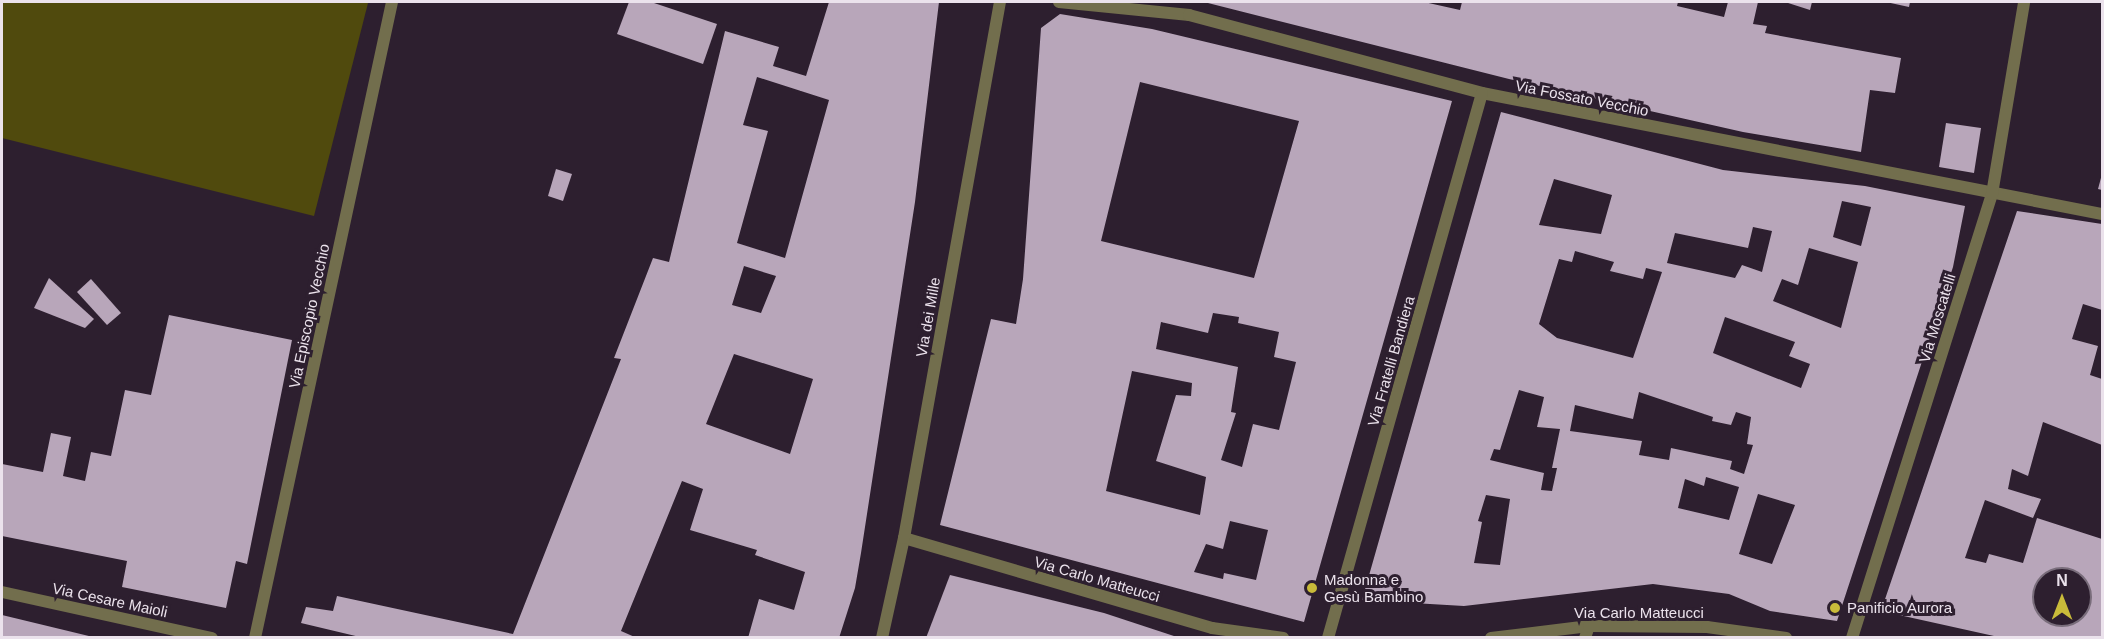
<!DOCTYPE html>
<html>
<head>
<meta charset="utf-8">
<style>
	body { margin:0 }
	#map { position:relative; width:2104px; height:639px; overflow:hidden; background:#2d1f2f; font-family:Arial,sans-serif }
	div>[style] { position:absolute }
	.green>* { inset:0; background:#504a0d }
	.building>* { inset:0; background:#b8a6ba }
	.lane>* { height:12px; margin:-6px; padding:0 6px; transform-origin:6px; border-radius:6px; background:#726e4d }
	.street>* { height:12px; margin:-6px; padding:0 6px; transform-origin:6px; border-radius:6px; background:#726e4d }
	.dots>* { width:16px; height:16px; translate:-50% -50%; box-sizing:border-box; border:3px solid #2d1f2f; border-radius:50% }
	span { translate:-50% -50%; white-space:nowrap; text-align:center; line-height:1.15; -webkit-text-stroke:6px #2d1f2f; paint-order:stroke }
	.street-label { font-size:15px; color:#ebe2ec }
	.poi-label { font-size:15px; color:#ebe2ec }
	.left { translate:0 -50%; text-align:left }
	.frame { position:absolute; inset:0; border:3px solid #ebe2ec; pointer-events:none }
	.north { position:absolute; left:2032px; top:567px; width:60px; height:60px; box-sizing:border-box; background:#2d1f2f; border:2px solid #796d7b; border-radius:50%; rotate:0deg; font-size:16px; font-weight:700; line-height:24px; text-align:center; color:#ebe2ec }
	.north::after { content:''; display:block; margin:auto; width:21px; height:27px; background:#c9bb3a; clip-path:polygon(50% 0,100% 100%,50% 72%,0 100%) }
</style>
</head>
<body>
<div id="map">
	<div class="green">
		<i style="clip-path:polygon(2px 2px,368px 3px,314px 216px,2px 138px)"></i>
	</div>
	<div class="building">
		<i style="clip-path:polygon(629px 2px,651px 2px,717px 24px,703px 64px,617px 34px)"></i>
		<i style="clip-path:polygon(evenodd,829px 2px,939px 2px,915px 202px,861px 553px,855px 588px,839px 638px,748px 638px,759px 599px,794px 610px,805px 572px,755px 555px,757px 550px,690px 530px,703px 489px,682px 481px,621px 631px,637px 638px,364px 638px,301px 623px,306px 607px,333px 611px,337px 596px,513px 634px,621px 359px,614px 358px,653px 258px,669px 262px,725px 31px,779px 47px,773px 66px,806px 76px,829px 2px,757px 77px,829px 100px,785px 258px,737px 243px,768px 131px,743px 125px,757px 77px,829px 2px,744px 266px,776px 276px,761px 313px,732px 305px,744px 266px,829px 2px,734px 354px,813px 379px,790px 454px,706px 424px,734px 354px)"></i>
		<i style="clip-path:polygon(1204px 2px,1424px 2px,1460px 10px,1462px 2px,1678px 2px,1677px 6px,1724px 17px,1728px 2px,1758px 2px,1753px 24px,1767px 26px,1765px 33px,1901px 58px,1895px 93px,1870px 90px,1861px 152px,1743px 132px,1509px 79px)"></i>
		<i style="clip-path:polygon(1785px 2px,1812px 2px,1810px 10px)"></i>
		<i style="clip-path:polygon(1886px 2px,1910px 2px,1909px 7px)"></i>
		<i style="clip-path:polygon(evenodd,1060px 14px,1152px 29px,1452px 101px,1304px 622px,940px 525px,991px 319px,1016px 324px,1023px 279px,1041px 28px,1060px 14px,1140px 82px,1299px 121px,1254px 278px,1101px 241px,1140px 82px,1060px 14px,1213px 313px,1239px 317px,1238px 323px,1279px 332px,1274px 357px,1296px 362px,1279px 430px,1253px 424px,1242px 467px,1221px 460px,1236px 413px,1231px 412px,1238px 367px,1156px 349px,1161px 322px,1208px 333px,1213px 313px,1060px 14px,1132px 371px,1192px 383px,1191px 396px,1176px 395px,1156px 461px,1206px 477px,1200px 515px,1106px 491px,1132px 371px,1060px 14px,1230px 521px,1268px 530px,1256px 580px,1224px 573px,1223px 579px,1194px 572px,1206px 544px,1223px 549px,1230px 521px)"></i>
		<i style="clip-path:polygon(evenodd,1501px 112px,1723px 170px,1865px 186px,1965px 206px,1953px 267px,1837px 621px,1770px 611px,1729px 594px,1653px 584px,1464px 606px,1362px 600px,1501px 112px,1554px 179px,1612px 195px,1601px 234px,1539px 225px,1554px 179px,1501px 112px,1842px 201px,1871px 207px,1861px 246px,1833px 237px,1842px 201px,1501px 112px,1753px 227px,1772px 231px,1762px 272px,1742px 265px,1735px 278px,1667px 263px,1675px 233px,1748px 248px,1753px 227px,1501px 112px,1809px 248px,1858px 262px,1841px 328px,1773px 301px,1782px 279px,1798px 285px,1809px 248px,1501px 112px,1575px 251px,1614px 262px,1610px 271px,1643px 279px,1646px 268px,1662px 272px,1633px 358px,1557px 338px,1539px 324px,1559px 259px,1572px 262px,1575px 251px,1501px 112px,1725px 317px,1795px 342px,1789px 356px,1810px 364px,1801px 388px,1713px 353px,1725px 317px,1501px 112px,1519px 390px,1544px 397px,1537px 427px,1560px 429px,1552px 468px,1557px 468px,1552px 491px,1541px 490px,1544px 473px,1490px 460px,1494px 449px,1500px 450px,1519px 390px,1501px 112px,1639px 392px,1713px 417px,1712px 421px,1731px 425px,1736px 412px,1751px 417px,1747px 444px,1753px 445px,1744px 474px,1730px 469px,1732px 461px,1671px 448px,1669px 460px,1639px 455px,1642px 441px,1570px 431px,1575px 405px,1633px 419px,1639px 392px,1501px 112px,1706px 477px,1739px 487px,1729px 520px,1678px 508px,1685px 479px,1704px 486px,1706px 477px,1501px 112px,1758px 494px,1795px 505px,1772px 564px,1739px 554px,1758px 494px,1501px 112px,1486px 495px,1510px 499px,1500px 565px,1474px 563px,1482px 522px,1478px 521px,1486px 495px)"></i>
		<i style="clip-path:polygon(1946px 123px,1981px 128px,1974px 173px,1939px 167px)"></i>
		<i style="clip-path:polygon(556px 169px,572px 174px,563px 201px,548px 196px)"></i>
		<i style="clip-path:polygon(2102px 174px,2102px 190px,2098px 189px)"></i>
		<i style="clip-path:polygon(evenodd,2017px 211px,2102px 224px,2102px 310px,2083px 304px,2072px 339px,2098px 346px,2090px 375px,2102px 379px,2102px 445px,2043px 422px,2028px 476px,2012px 469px,2008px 489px,2041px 499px,2033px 518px,1985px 500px,1965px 558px,1986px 563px,1989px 554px,2023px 563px,2037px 518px,2102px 539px,2102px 638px,2003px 638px,1881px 611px,2017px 211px,2044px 579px,2080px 579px,2080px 615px,2044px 615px,2044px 579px)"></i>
		<i style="clip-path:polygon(49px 278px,94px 319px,85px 328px,34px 308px)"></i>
		<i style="clip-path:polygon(91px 279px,121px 313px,107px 325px,77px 292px)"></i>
		<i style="clip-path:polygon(169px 315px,292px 340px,247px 564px,236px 561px,226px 608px,122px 587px,127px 561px,2px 536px,2px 464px,43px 472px,51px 433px,71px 437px,63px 476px,85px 481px,91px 452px,111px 456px,125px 390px,151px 395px)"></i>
		<i style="clip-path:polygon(950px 575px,1104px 613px,1180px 638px,926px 638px)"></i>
		<i style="clip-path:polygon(2px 615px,93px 637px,93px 638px,2px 638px)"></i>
	</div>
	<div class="lane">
		<i style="left:1585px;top:638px;width:13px;rotate:-72deg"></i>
	</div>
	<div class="street">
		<i style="left:1059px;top:2px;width:131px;rotate:5.7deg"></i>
		<i style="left:1189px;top:15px;width:303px;rotate:14.9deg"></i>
		<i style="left:1482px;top:93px;width:632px;rotate:11.04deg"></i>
		<i style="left:904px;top:538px;width:321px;rotate:16.3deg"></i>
		<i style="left:1212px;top:628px;width:72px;rotate:8deg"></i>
		<i style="left:2px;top:592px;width:215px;rotate:12.4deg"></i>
		<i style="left:255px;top:638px;width:651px;rotate:-77.84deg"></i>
		<i style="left:882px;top:638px;width:102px;rotate:-77.6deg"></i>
		<i style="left:904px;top:538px;width:545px;rotate:-79.85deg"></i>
		<i style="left:1328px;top:638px;width:566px;rotate:-74.22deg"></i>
		<i style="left:1491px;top:638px;width:99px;rotate:-7deg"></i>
		<i style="left:1589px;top:626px;width:118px;rotate:0.5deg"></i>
		<i style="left:1707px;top:627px;width:80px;rotate:7.9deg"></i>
		<i style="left:1852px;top:638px;width:466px;rotate:-72.5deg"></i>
		<i style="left:1992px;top:194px;width:195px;rotate:-80.5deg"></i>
	</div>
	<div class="dots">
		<i style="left:1312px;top:588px;background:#c9bb3a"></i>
		<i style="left:1835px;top:608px;background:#c9bb3a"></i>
	</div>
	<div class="street-label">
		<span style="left:1582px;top:98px;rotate:11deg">Via Fossato Vecchio</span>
		<span style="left:309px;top:316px;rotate:-78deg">Via Episcopio Vecchio</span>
		<span style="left:928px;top:317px;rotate:-80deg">Via dei Mille</span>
		<span style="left:1937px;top:318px;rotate:-73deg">Via Moscatelli</span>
		<span style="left:1391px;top:361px;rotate:-74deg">Via Fratelli Bandiera</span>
		<span style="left:1097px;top:579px;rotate:16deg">Via Carlo Matteucci</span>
		<span style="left:110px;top:600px;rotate:12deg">Via Cesare Maioli</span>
		<span style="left:1639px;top:613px">Via Carlo Matteucci</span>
	</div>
	<div class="poi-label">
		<span class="left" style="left:1324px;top:588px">Madonna e<br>Gesù Bambino</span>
		<span class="left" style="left:1847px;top:608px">Panificio Aurora</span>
	</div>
	<div class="frame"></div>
	<div class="north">N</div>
</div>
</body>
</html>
